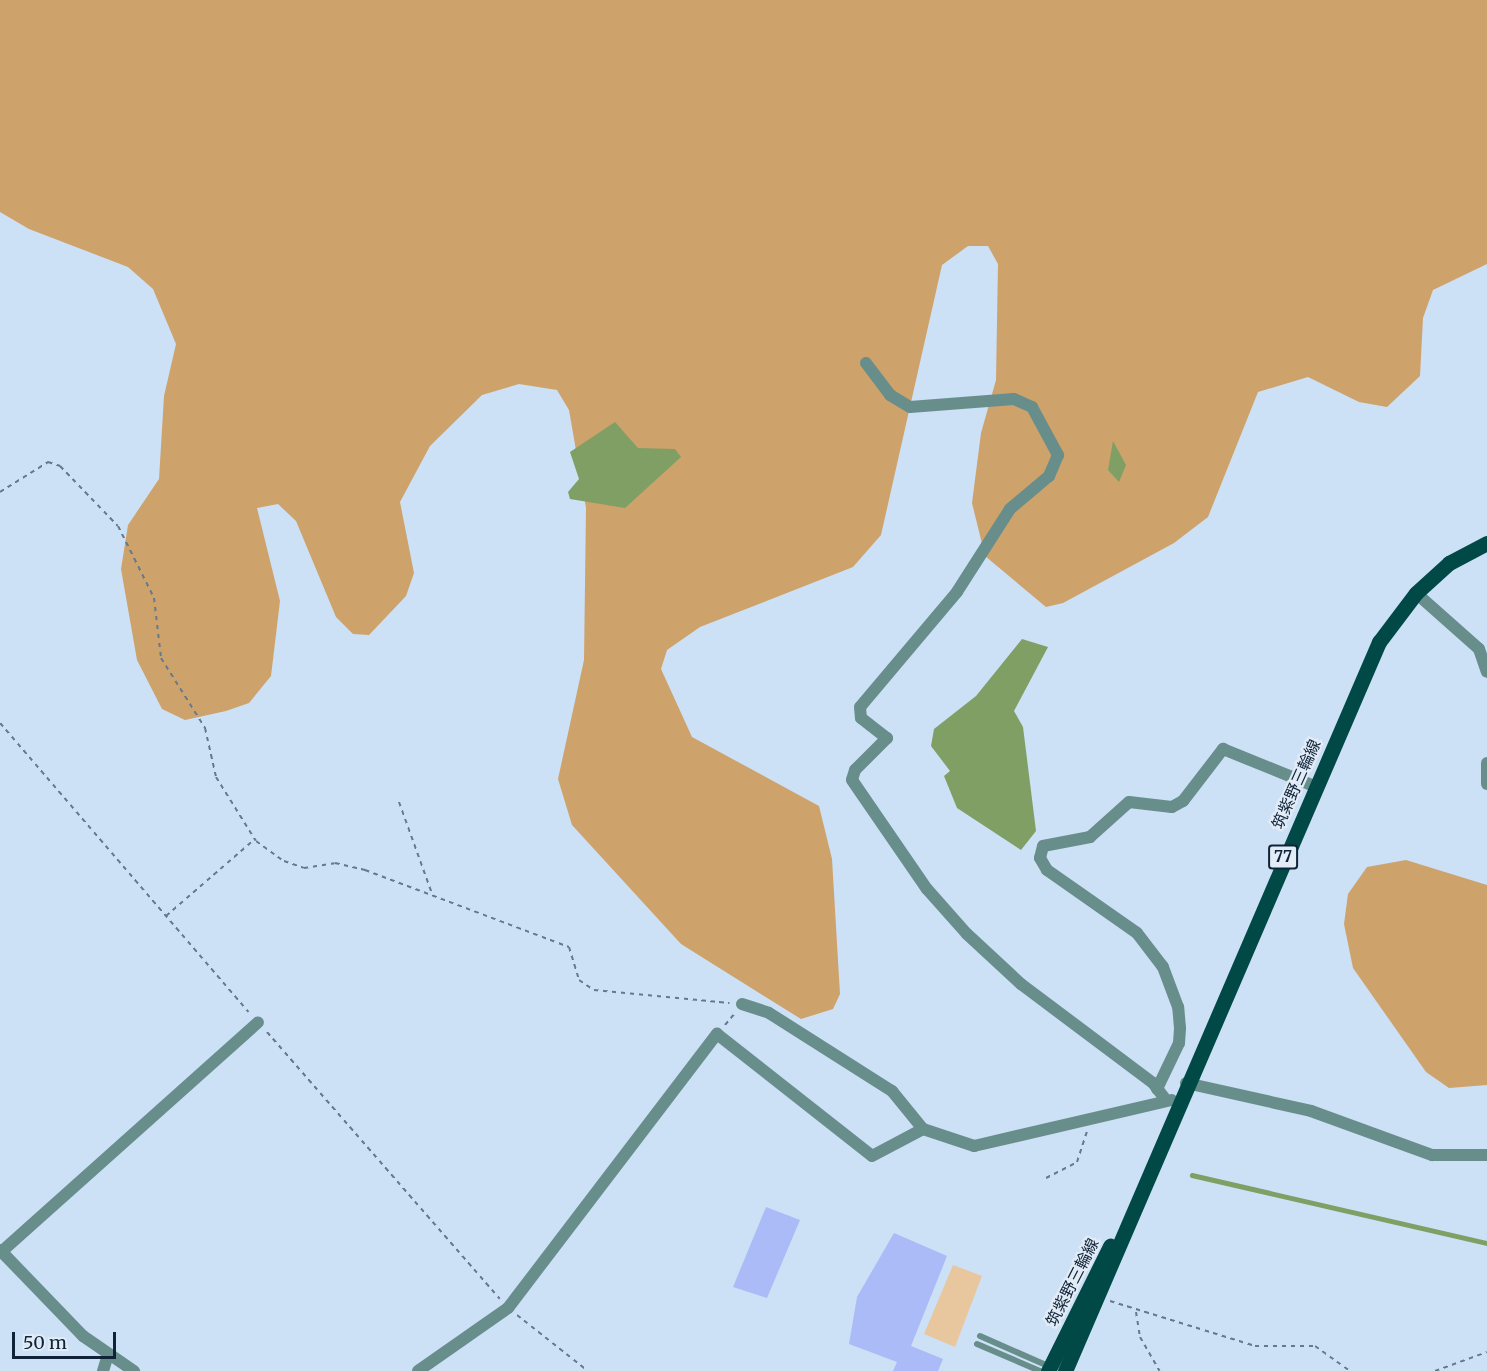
<!DOCTYPE html>
<html>
<head>
<meta charset="utf-8">
<style>
	body { margin:0 }
	#map { position:relative; width:1487px; height:1371px; overflow:hidden; background:#cce0f6; font-family:Merriweather,"Noto Sans JP",serif }
	div>[style] { position:absolute }
	.green>* { inset:0; background:#e8c79f }
	.forest>* { inset:0; background:#cea26b }
	.water>* { inset:0; background:#7f9f65 }
	.stream>* { height:4.5px; margin:-2.25px; padding:0 2.25px; transform-origin:2.25px; border-radius:2.25px; background:#7f9f65 }
	.building>* { inset:0; background:#aabbf8 }
	.path>* { height:2px; margin-top:-1px; transform-origin:0; background:repeating-linear-gradient(90deg,#65798e 0 4.5px,transparent 0 9px) }
	.service>* { height:6px; margin:-3px; padding:0 3px; transform-origin:3px; border-radius:3px; background:#688e8c }
	.minor>* { height:12px; margin:-6px; padding:0 6px; transform-origin:6px; border-radius:6px; background:#688e8c }
	.primary>* { height:15px; margin:-7.5px; padding:0 7.5px; transform-origin:7.5px; border-radius:7.5px; background:#004947 }
	span { translate:-50% -50%; white-space:nowrap; text-align:center; line-height:1.15; -webkit-text-stroke:4.5px #e2ecf7; paint-order:stroke }
	.shield-label span { padding:2px 4px; background:#e2ecf7; border:2px solid; border-radius:4px; -webkit-text-stroke-width:0 }
	.shield-label { font-size:15px; color:#102338; font-weight:700 }
	.street-label { font-size:16px; color:#102338 }
	.scale { position:absolute; left:12px; top:1332px; width:104px; height:27px; box-sizing:border-box; border:3px solid #102338; border-top:0; padding-left:8px; font-size:18px; line-height:21px; white-space:nowrap; color:#102338; -webkit-text-stroke:4px #e2ecf7; paint-order:stroke }
</style>
</head>
<body>
<div id="map">
	<div class="green">
		<i style="clip-path:polygon(953px 1265px,982px 1276px,955px 1347px,924px 1334px)"></i>
	</div>
	<div class="forest">
		<i style="clip-path:polygon(0 0,1487px 0,1487px 264px,1433px 290px,1423px 318px,1420px 376px,1387px 407px,1359px 402px,1308px 377px,1258px 392px,1208px 517px,1174px 543px,1063px 603px,1046px 607px,985px 556px,972px 503px,981px 433px,996px 380px,998px 264px,988px 246px,968px 246px,942px 265px,881px 535px,853px 567px,700px 627px,667px 650px,661px 669px,692px 737px,819px 806px,832px 859px,840px 994px,833px 1009px,801px 1019px,681px 944px,572px 825px,558px 779px,584px 660px,586px 508px,569px 410px,557px 390px,519px 384px,482px 395px,430px 446px,400px 502px,414px 573px,406px 596px,369px 635px,353px 634px,336px 617px,296px 521px,278px 504px,257px 508px,280px 601px,271px 676px,249px 703px,226px 711px,185px 720px,162px 709px,137px 660px,121px 569px,128px 525px,159px 479px,164px 396px,176px 344px,153px 289px,128px 267px,29px 229px,0 212px)"></i>
		<i style="clip-path:polygon(1406px 860px,1487px 885px,1487px 1085px,1449px 1088px,1426px 1072px,1353px 968px,1344px 924px,1348px 894px,1367px 867px)"></i>
	</div>
	<div class="water">
		<i style="clip-path:polygon(615px 422px,638px 448px,675px 449px,681px 457px,625px 508px,570px 499px,568px 492px,579px 479px,570px 452px)"></i>
		<i style="clip-path:polygon(1113px 441px,1126px 465px,1119px 482px,1108px 470px)"></i>
		<i style="clip-path:polygon(1022px 639px,1048px 647px,1014px 711px,1023px 727px,1036px 831px,1021px 850px,957px 808px,944px 776px,950px 771px,931px 746px,934px 729px,976px 696px)"></i>
	</div>
	<div class="stream">
		<i style="left:1192px;top:1175px;width:303px;rotate:13deg"></i>
	</div>
	<div class="building">
		<i style="clip-path:polygon(766px 1207px,800px 1220px,767px 1298px,733px 1287px)"></i>
		<i style="clip-path:polygon(894px 1233px,947px 1256px,911px 1346px,943px 1359px,938px 1371px,893px 1371px,897px 1362px,849px 1344px,857px 1297px)"></i>
	</div>
	<div class="path">
		<i style="left:0;top:492px;width:57px;rotate:-32deg"></i>
		<i style="left:48px;top:462px;width:13px;rotate:18deg"></i>
		<i style="left:60px;top:466px;width:83px;rotate:46deg"></i>
		<i style="left:118px;top:526px;width:80px;rotate:63.4deg"></i>
		<i style="left:154px;top:598px;width:60px;rotate:83.3deg"></i>
		<i style="left:161px;top:658px;width:83px;rotate:57.8deg"></i>
		<i style="left:205px;top:728px;width:50px;rotate:77.3deg"></i>
		<i style="left:216px;top:777px;width:75px;rotate:58deg"></i>
		<i style="left:256px;top:841px;width:34px;rotate:36deg"></i>
		<i style="left:284px;top:861px;width:21px;rotate:19deg"></i>
		<i style="left:304px;top:868px;width:31px;rotate:-9deg"></i>
		<i style="left:335px;top:863px;width:31px;rotate:13deg"></i>
		<i style="left:365px;top:870px;width:218px;rotate:20.7deg"></i>
		<i style="left:569px;top:947px;width:34px;rotate:73deg"></i>
		<i style="left:579px;top:980px;width:18px;rotate:34deg"></i>
		<i style="left:594px;top:990px;width:136px;rotate:5.5deg"></i>
		<i style="left:0;top:723px;width:381px;rotate:49.3deg"></i>
		<i style="left:399px;top:802px;width:95px;rotate:70.2deg"></i>
		<i style="left:166px;top:916px;width:118px;rotate:-40.9deg"></i>
		<i style="left:725px;top:1025px;width:16px;rotate:-50deg"></i>
		<i style="left:267px;top:1032px;width:354px;rotate:48.9deg"></i>
		<i style="left:1046px;top:1178px;width:35px;rotate:-27deg"></i>
		<i style="left:1077px;top:1162px;width:32px;rotate:-72deg"></i>
		<i style="left:1110px;top:1301px;width:152px;rotate:17.2deg"></i>
		<i style="left:1255px;top:1346px;width:60px"></i>
		<i style="left:1315px;top:1346px;width:43px;rotate:35.5deg"></i>
		<i style="left:1136px;top:1312px;width:25px;rotate:81deg"></i>
		<i style="left:1140px;top:1337px;width:39px;rotate:60deg"></i>
		<i style="left:517px;top:1315px;width:90px;rotate:38.3deg"></i>
		<i style="left:1435px;top:1371px;width:55px;rotate:-20.1deg"></i>
	</div>
	<div class="service">
		<i style="left:980px;top:1336px;width:74px;rotate:23.8deg"></i>
		<i style="left:977px;top:1344px;width:69px;rotate:23.2deg"></i>
	</div>
	<div class="minor">
		<i style="left:866px;top:363px;width:40px;rotate:53deg"></i>
		<i style="left:890px;top:395px;width:23px;rotate:31deg"></i>
		<i style="left:910px;top:407px;width:104px;rotate:-4.4deg"></i>
		<i style="left:1014px;top:399px;width:20px;rotate:24deg"></i>
		<i style="left:1032px;top:407px;width:55px;rotate:61.6deg"></i>
		<i style="left:1058px;top:455px;width:23px;rotate:113deg"></i>
		<i style="left:1049px;top:476px;width:51px;rotate:139.8deg"></i>
		<i style="left:1010px;top:509px;width:98px;rotate:122.6deg"></i>
		<i style="left:957px;top:592px;width:150px;rotate:130.1deg"></i>
		<i style="left:860px;top:707px;width:11px;rotate:85deg"></i>
		<i style="left:861px;top:718px;width:33px;rotate:38deg"></i>
		<i style="left:887px;top:738px;width:45px;rotate:135deg"></i>
		<i style="left:855px;top:770px;width:10px;rotate:107deg"></i>
		<i style="left:852px;top:780px;width:132px;rotate:55.5deg"></i>
		<i style="left:927px;top:889px;width:60px;rotate:48.4deg"></i>
		<i style="left:967px;top:934px;width:74px;rotate:42.8deg"></i>
		<i style="left:1021px;top:984px;width:165px;rotate:36.9deg"></i>
		<i style="left:1153px;top:1083px;width:20px;rotate:53deg"></i>
		<i style="left:1416px;top:593px;width:84px;rotate:41.6deg"></i>
		<i style="left:1479px;top:649px;width:24px;rotate:71deg"></i>
		<i style="left:1487px;top:763px;width:21px;rotate:90deg"></i>
		<i style="left:742px;top:1004px;width:28px;rotate:18deg"></i>
		<i style="left:769px;top:1013px;width:146px;rotate:32.4deg"></i>
		<i style="left:892px;top:1091px;width:49px;rotate:50.8deg"></i>
		<i style="left:1186px;top:1083px;width:128px;rotate:12.6deg"></i>
		<i style="left:1311px;top:1111px;width:129px;rotate:20deg"></i>
		<i style="left:1432px;top:1155px;width:55px"></i>
		<i style="left:1157px;top:1089px;width:51px;rotate:-64.4deg"></i>
		<i style="left:1179px;top:1043px;width:15px;rotate:-86deg"></i>
		<i style="left:1180px;top:1028px;width:21px;rotate:-95deg"></i>
		<i style="left:1178px;top:1007px;width:43px;rotate:-110.6deg"></i>
		<i style="left:1163px;top:967px;width:43px;rotate:-127.4deg"></i>
		<i style="left:1137px;top:933px;width:110px;rotate:-145deg"></i>
		<i style="left:1047px;top:870px;width:14px;rotate:-120deg"></i>
		<i style="left:1040px;top:858px;width:12px;rotate:-76deg"></i>
		<i style="left:1043px;top:846px;width:48px;rotate:-10.8deg"></i>
		<i style="left:1090px;top:837px;width:52px;rotate:-41.9deg"></i>
		<i style="left:1129px;top:802px;width:43px;rotate:6.6deg"></i>
		<i style="left:1172px;top:807px;width:13px;rotate:-29deg"></i>
		<i style="left:1183px;top:801px;width:66px;rotate:-52.4deg"></i>
		<i style="left:1223px;top:749px;width:98px;rotate:22.1deg"></i>
		<i style="left:0;top:1250px;width:120px;rotate:46deg"></i>
		<i style="left:83px;top:1336px;width:62px;rotate:34.5deg"></i>
		<i style="left:0;top:1253px;width:346px;rotate:-41.8deg"></i>
		<i style="left:103px;top:1371px;width:17px;rotate:-73deg"></i>
		<i style="left:418px;top:1371px;width:110px;rotate:-35deg"></i>
		<i style="left:508px;top:1308px;width:345px;rotate:-52.7deg"></i>
		<i style="left:717px;top:1034px;width:197px;rotate:38.2deg"></i>
		<i style="left:872px;top:1156px;width:58px;rotate:-27.9deg"></i>
		<i style="left:923px;top:1129px;width:54px;rotate:18.4deg"></i>
		<i style="left:974px;top:1146px;width:203px;rotate:-13.1deg"></i>
	</div>
	<div class="primary">
		<i style="left:1048px;top:1371px;width:140px;rotate:-63.6deg"></i>
		<i style="left:1065px;top:1371px;width:794px;rotate:-66.7deg"></i>
		<i style="left:1379px;top:642px;width:61px;rotate:-52.9deg"></i>
		<i style="left:1416px;top:593px;width:45px;rotate:-42.3deg"></i>
		<i style="left:1449px;top:563px;width:43px;rotate:-27.8deg"></i>
	</div>
	<div class="shield-label">
		<span style="left:1283px;top:857px">77</span>
	</div>
	<div class="street-label">
		<span style="left:1296px;top:784px;rotate:-66deg">筑紫野三輪線</span>
		<span style="left:1072px;top:1282px;rotate:-63deg">筑紫野三輪線</span>
	</div>
	<div class="scale">50 m</div>
</div>
</body>
</html>
